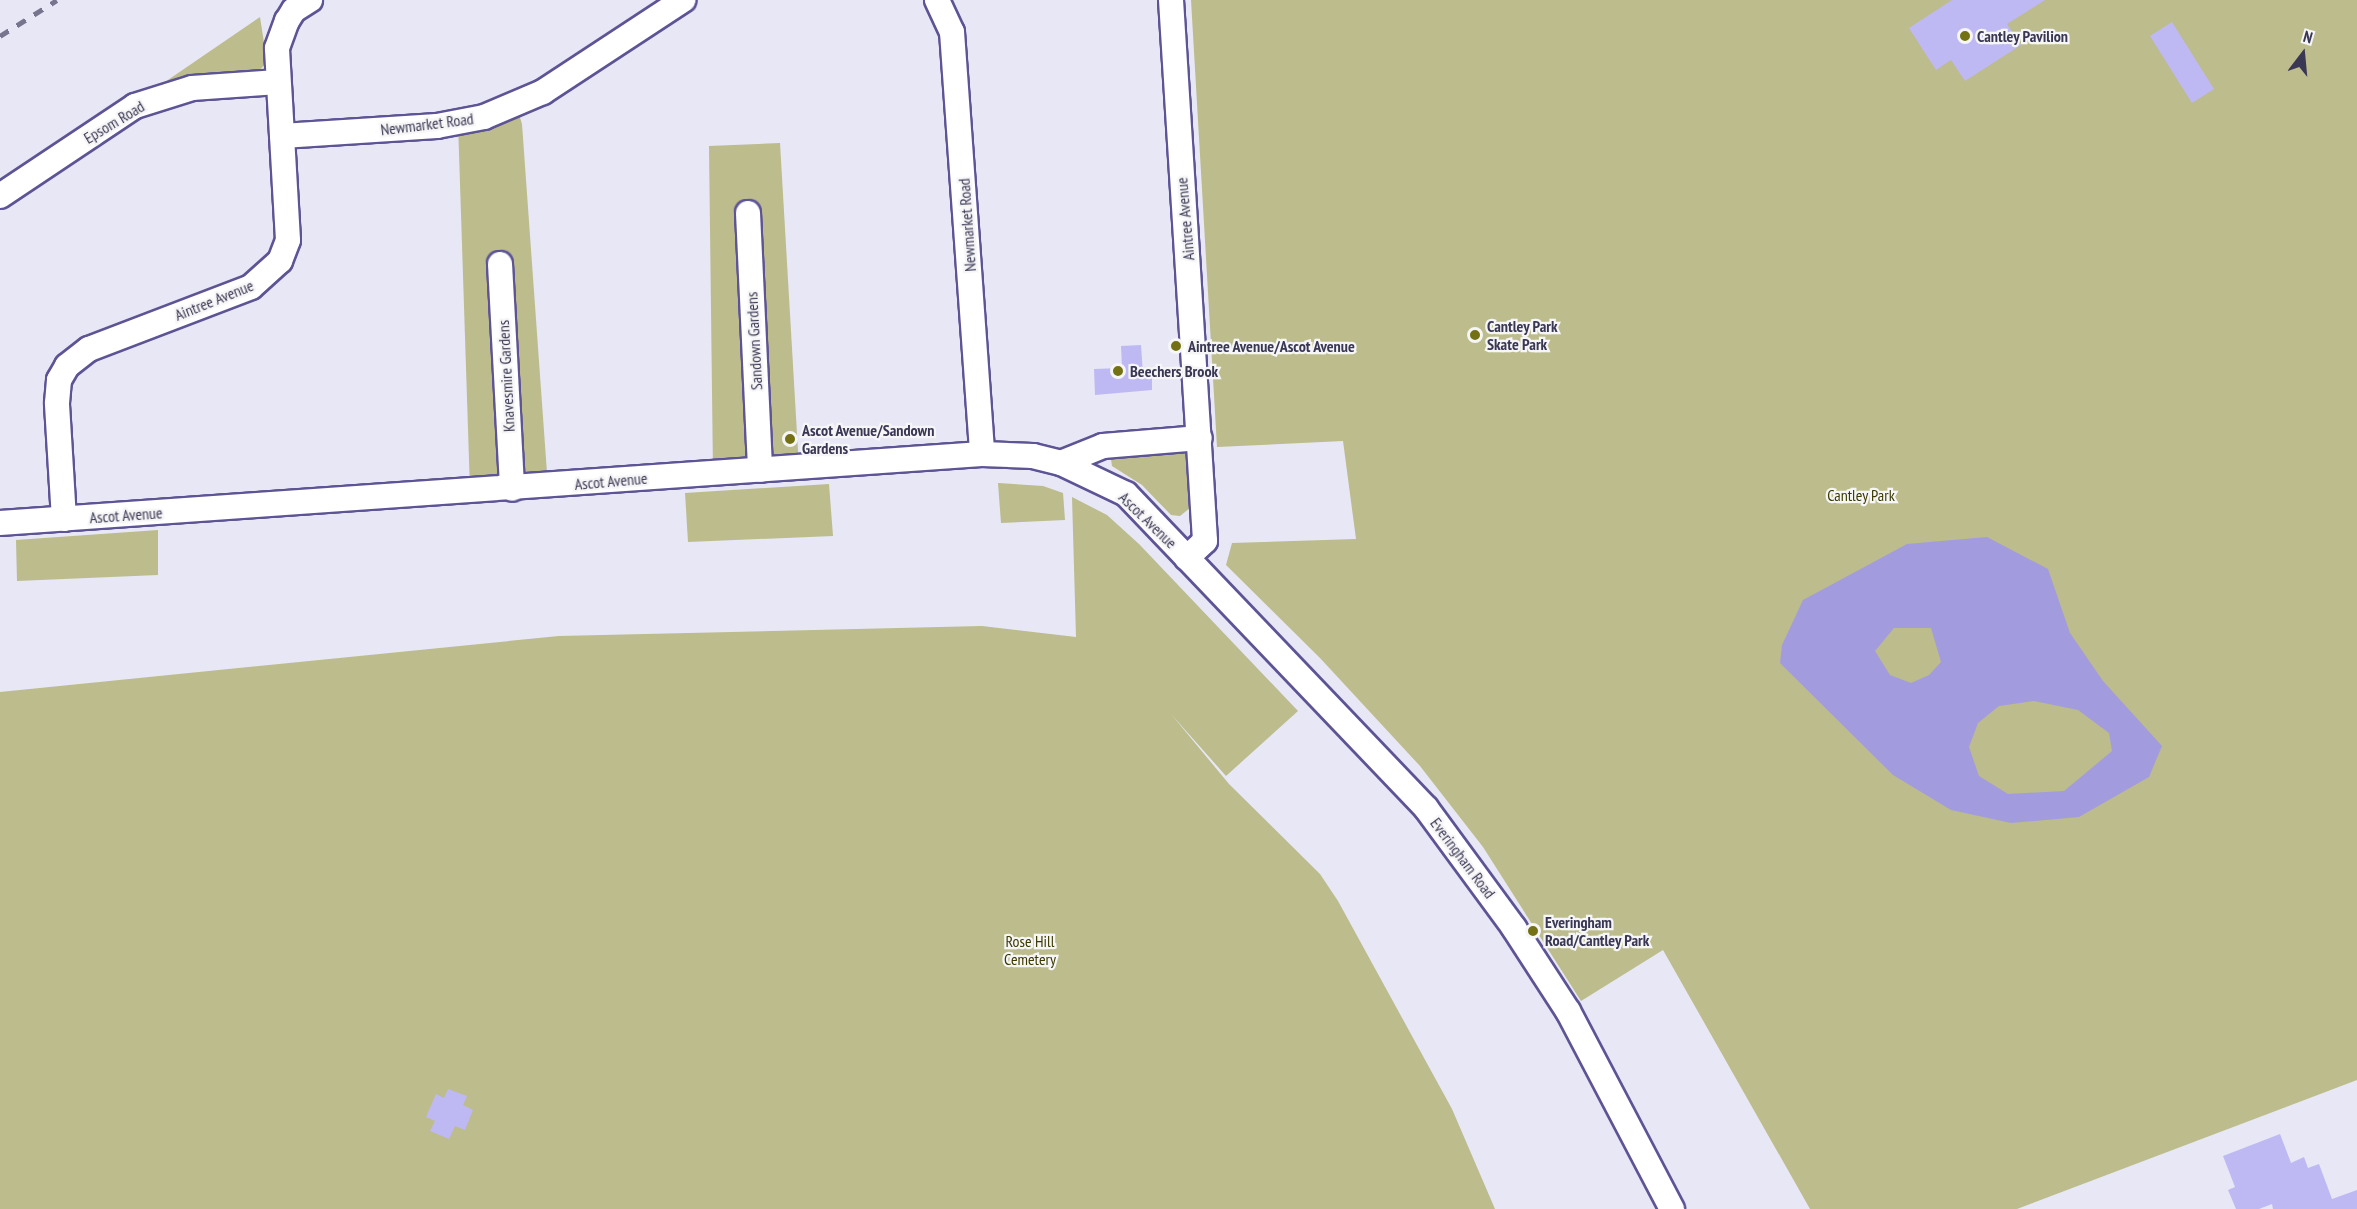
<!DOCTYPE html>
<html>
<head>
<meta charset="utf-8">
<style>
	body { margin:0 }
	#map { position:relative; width:2357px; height:1209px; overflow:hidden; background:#e7e7f6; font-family:"PT Sans Narrow",sans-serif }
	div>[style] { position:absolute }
	.green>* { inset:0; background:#bcbc8d }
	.water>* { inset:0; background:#a29cde }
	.building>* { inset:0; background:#beb9f3 }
	.roads { filter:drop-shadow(2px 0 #5d5495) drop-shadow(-2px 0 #5d5495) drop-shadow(0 2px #5d5495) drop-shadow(0 -2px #5d5495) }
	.street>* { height:24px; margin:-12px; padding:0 12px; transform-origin:12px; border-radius:12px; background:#fff }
	.rail>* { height:4.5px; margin-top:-2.25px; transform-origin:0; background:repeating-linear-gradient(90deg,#76758d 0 10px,transparent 0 20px) }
	.dots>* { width:16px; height:16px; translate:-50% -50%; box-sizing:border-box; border:3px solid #f6f6f6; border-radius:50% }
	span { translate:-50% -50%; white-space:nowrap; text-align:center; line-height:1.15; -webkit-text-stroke:4.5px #f6f6f6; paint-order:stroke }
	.poi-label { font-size:16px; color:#393754; font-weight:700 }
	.left { translate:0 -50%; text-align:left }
	.street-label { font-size:16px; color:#393754 }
	.park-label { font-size:16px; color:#3b3900 }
	.north { position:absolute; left:2273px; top:24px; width:60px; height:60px; -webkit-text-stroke:4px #f6f6f6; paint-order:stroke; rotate:16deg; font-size:16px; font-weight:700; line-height:24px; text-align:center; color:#393754 }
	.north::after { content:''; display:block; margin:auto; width:21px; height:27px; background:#393754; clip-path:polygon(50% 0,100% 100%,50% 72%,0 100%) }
</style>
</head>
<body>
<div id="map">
	<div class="green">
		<i style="clip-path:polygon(1191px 0,2357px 0,2357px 1080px,2017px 1209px,1810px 1209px,1663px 950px,1581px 1001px,1483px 847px,1420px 766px,1320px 658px,1226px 565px,1232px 543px,1356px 539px,1343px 441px,1217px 447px)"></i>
		<i style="clip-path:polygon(260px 17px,267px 62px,259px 71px,165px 88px,162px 84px)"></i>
		<i style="clip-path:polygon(516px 105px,522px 124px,548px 487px,470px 490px,458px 122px)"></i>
		<i style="clip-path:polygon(780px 143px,799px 468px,713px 472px,709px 146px)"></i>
		<i style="clip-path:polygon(1178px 449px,1193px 460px,1195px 504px,1180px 516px,1171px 515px,1142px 485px,1112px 466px,1111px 459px,1120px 453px)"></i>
		<i style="clip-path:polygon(998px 483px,1043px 486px,1063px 493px,1065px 520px,1001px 523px)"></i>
		<i style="clip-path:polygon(829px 484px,833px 536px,688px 542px,685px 493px)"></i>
		<i style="clip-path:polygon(1072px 497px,1107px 515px,1139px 544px,1298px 711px,1226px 776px,1171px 714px,1229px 784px,1320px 874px,1338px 901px,1452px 1109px,1495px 1209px,0 1209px,0 692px,559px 636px,982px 626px,1076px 637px)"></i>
		<i style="clip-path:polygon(158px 530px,158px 575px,17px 581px,16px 540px)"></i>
	</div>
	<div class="water">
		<i style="clip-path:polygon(evenodd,1987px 537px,2048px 569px,2070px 633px,2103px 681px,2162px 746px,2149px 777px,2079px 817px,2011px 823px,1951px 810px,1893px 775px,1780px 663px,1782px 645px,1803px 600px,1907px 544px,1987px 537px,1894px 628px,1931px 628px,1941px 662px,1929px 675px,1911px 683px,1890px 675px,1875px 651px,1894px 628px,1987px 537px,2034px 701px,2078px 710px,2109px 733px,2112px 751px,2064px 791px,2008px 794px,1979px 776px,1969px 747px,1978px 723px,1999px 706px,2034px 701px)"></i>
	</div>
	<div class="building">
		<i style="clip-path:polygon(1952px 0,2045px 0,2007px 24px,2021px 45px,1965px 81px,1951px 60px,1936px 70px,1909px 28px)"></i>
		<i style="clip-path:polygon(2172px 22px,2214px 89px,2192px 103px,2150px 36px)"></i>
		<i style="clip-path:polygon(1141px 345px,1143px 374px,1152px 374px,1152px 390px,1095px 395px,1094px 369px,1122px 368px,1121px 346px)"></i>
		<i style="clip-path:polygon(448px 1089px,467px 1096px,463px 1105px,473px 1110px,465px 1130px,455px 1126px,449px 1139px,430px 1131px,435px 1121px,426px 1117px,436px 1094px,444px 1098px)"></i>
		<i style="clip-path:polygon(2280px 1134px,2291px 1163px,2304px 1157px,2308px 1168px,2319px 1164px,2332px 1199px,2357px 1190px,2357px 1209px,2273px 1209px,2272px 1204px,2259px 1209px,2236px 1209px,2228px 1190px,2235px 1187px,2223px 1156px)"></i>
	</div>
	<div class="roads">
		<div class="street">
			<i style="left:937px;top:0;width:35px;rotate:65deg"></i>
			<i style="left:952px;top:32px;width:423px;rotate:85.9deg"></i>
			<i style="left:1171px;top:0;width:542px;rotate:86.4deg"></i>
			<i style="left:1205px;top:541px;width:25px;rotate:137deg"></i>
			<i style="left:282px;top:136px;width:155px;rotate:-3.7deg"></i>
			<i style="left:437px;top:126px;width:48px;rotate:-10.8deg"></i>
			<i style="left:484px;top:117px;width:64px;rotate:-23deg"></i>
			<i style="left:543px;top:92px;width:168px;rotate:-33.3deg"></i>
			<i style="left:0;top:196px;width:162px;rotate:-33.7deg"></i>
			<i style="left:135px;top:106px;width:60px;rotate:-17.5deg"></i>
			<i style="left:192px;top:88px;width:86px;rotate:-4deg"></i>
			<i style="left:748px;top:213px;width:257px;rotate:87.3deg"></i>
			<i style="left:500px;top:264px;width:225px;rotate:86.9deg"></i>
			<i style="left:1061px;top:463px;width:45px;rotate:-22deg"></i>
			<i style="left:1103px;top:446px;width:97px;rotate:-4.7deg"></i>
			<i style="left:64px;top:519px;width:116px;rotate:-93.5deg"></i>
			<i style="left:57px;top:403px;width:23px;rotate:-85deg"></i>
			<i style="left:59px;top:380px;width:16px;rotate:-60deg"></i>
			<i style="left:67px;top:366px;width:28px;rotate:-38deg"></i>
			<i style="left:89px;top:349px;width:173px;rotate:-20.9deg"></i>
			<i style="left:251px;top:287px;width:39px;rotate:-42deg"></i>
			<i style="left:280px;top:261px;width:22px;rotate:-69deg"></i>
			<i style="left:288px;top:240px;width:192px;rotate:-93.3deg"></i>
			<i style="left:277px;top:48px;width:29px;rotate:-70deg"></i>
			<i style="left:287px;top:21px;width:13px;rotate:-58deg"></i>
			<i style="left:294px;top:10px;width:19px;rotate:-32deg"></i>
			<i style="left:0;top:523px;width:984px;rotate:-4.02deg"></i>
			<i style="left:982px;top:454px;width:51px;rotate:2.2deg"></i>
			<i style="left:1033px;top:456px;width:29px;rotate:14deg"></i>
			<i style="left:1061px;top:463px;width:72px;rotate:25.5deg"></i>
			<i style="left:1126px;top:494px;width:434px;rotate:46.3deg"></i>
			<i style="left:1426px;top:808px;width:149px;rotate:53.7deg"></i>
			<i style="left:1514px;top:928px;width:99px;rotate:57deg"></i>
			<i style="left:1568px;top:1011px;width:224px;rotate:62.3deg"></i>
		</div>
	</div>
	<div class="rail">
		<i style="left:0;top:36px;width:67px;rotate:-32.3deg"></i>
	</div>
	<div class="dots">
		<i style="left:1965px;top:36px;background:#737114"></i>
		<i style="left:1475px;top:335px;background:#737114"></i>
		<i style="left:1176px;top:346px;background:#737114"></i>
		<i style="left:1118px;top:371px;background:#737114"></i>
		<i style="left:790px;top:439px;background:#737114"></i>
		<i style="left:1533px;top:931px;background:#737114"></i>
	</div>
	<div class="poi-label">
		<span class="left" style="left:1977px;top:36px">Cantley Pavilion</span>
		<span class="left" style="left:1487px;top:335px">Cantley Park<br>Skate Park</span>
		<span class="left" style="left:1188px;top:346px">Aintree Avenue/Ascot Avenue</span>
		<span class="left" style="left:1130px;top:371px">Beechers Brook</span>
		<span class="left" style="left:802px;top:439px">Ascot Avenue/Sandown<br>Gardens</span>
		<span class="left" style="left:1545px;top:931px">Everingham<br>Road/Cantley Park</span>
	</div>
	<div class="street-label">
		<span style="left:114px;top:122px;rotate:-31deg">Epsom Road</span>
		<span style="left:427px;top:124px;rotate:-7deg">Newmarket Road</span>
		<span style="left:1185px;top:219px;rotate:-95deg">Aintree Avenue</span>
		<span style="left:967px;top:225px;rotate:-94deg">Newmarket Road</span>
		<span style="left:214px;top:300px;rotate:-22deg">Aintree Avenue</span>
		<span style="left:754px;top:341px;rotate:-93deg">Sandown Gardens</span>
		<span style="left:506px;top:376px;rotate:-93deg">Knavesmire Gardens</span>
		<span style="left:611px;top:481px;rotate:-5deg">Ascot Avenue</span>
		<span style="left:126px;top:515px;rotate:-4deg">Ascot Avenue</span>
		<span style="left:1148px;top:520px;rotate:44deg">Ascot Avenue</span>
		<span style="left:1463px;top:858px;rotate:53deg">Everingham Road</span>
	</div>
	<div class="park-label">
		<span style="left:1861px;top:495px">Cantley Park</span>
		<span style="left:1030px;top:950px">Rose Hill<br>Cemetery</span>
	</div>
	<div class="north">N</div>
</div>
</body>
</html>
